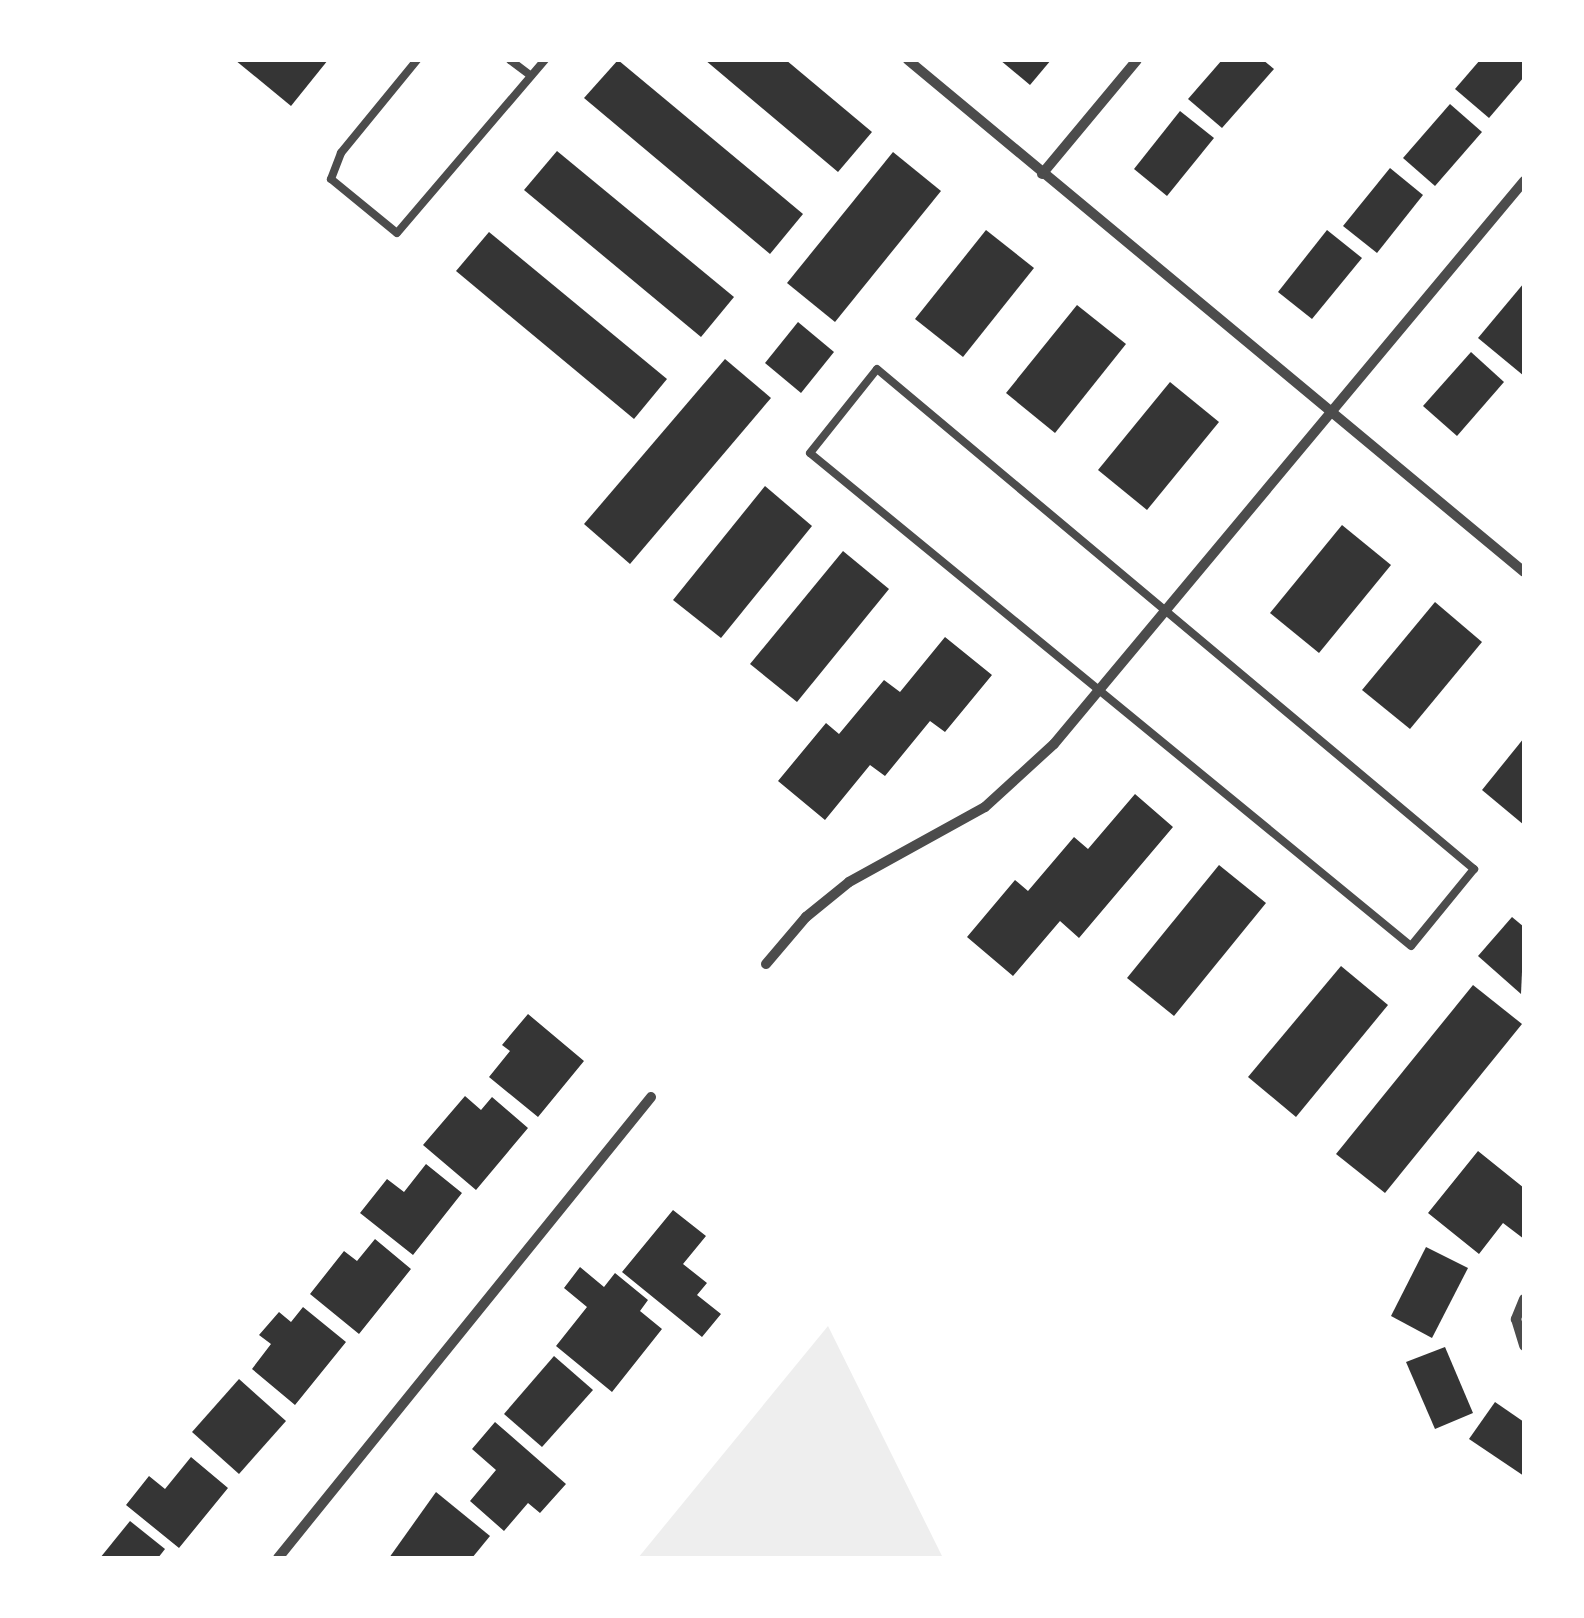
<!DOCTYPE html>
<html>
<head>
<meta charset="utf-8">
<style>
	body { margin:0 }
	#map { position:relative; width:1584px; height:1618px; overflow:hidden; background:#fff; font-family:Jost,sans-serif }
	div>[style] { position:absolute }
	.green>* { inset:0; background:#eee }
	.building>* { inset:0; background:#353535 }
	.service>* { height:8px; margin:-4px; padding:0 4px; transform-origin:4px; border-radius:4px; background:#4c4c4c }
	.minor>* { height:10px; margin:-5px; padding:0 5px; transform-origin:5px; border-radius:5px; background:#4c4c4c }
	span { translate:-50% -50%; white-space:nowrap; text-align:center; line-height:1.15; -webkit-text-stroke:10px #fff; paint-order:stroke }
	.frame { position:absolute; inset:0; border:62px solid #fff; pointer-events:none }
</style>
</head>
<body>
<div id="map">
	<div class="green">
		<i style="clip-path:polygon(828px 1326px,943px 1558px,638px 1558px)"></i>
	</div>
	<div class="building">
		<i style="clip-path:polygon(235px 60px,328px 60px,291px 106px)"></i>
		<i style="clip-path:polygon(618px 60px,803px 214px,770px 254px,584px 98px)"></i>
		<i style="clip-path:polygon(705px 60px,786px 60px,872px 132px,838px 172px)"></i>
		<i style="clip-path:polygon(1000px 60px,1051px 60px,1030px 85px)"></i>
		<i style="clip-path:polygon(1222px 60px,1263px 60px,1274px 69px,1222px 128px,1188px 99px)"></i>
		<i style="clip-path:polygon(1480px 60px,1524px 60px,1524px 77px,1489px 118px,1455px 89px)"></i>
		<i style="clip-path:polygon(1450px 104px,1482px 132px,1435px 186px,1403px 158px)"></i>
		<i style="clip-path:polygon(1180px 111px,1214px 138px,1167px 196px,1134px 169px)"></i>
		<i style="clip-path:polygon(557px 151px,734px 297px,701px 337px,524px 190px)"></i>
		<i style="clip-path:polygon(893px 152px,941px 191px,835px 322px,787px 283px)"></i>
		<i style="clip-path:polygon(1390px 168px,1423px 195px,1377px 253px,1343px 226px)"></i>
		<i style="clip-path:polygon(986px 230px,1034px 268px,963px 357px,915px 319px)"></i>
		<i style="clip-path:polygon(1327px 230px,1362px 258px,1312px 319px,1278px 292px)"></i>
		<i style="clip-path:polygon(489px 232px,667px 379px,634px 419px,456px 271px)"></i>
		<i style="clip-path:polygon(1524px 283px,1524px 376px,1478px 338px)"></i>
		<i style="clip-path:polygon(1077px 305px,1126px 344px,1055px 433px,1006px 393px)"></i>
		<i style="clip-path:polygon(798px 322px,834px 352px,801px 393px,765px 363px)"></i>
		<i style="clip-path:polygon(1471px 352px,1504px 382px,1457px 436px,1423px 406px)"></i>
		<i style="clip-path:polygon(725px 359px,771px 398px,630px 564px,584px 524px)"></i>
		<i style="clip-path:polygon(1170px 382px,1219px 422px,1147px 510px,1098px 470px)"></i>
		<i style="clip-path:polygon(765px 486px,812px 526px,721px 638px,673px 600px)"></i>
		<i style="clip-path:polygon(1342px 525px,1391px 565px,1319px 653px,1270px 613px)"></i>
		<i style="clip-path:polygon(843px 551px,889px 589px,797px 702px,750px 664px)"></i>
		<i style="clip-path:polygon(1435px 602px,1482px 642px,1410px 729px,1362px 690px)"></i>
		<i style="clip-path:polygon(945px 637px,992px 675px,945px 732px,930px 721px,885px 776px,870px 765px,825px 820px,778px 781px,826px 723px,839px 734px,884px 680px,900px 692px)"></i>
		<i style="clip-path:polygon(1524px 738px,1524px 825px,1482px 790px)"></i>
		<i style="clip-path:polygon(1135px 794px,1173px 827px,1079px 938px,1060px 921px,1013px 976px,967px 937px,1015px 880px,1028px 891px,1074px 837px,1088px 849px)"></i>
		<i style="clip-path:polygon(1219px 865px,1266px 903px,1174px 1016px,1127px 978px)"></i>
		<i style="clip-path:polygon(1512px 917px,1524px 927px,1521px 994px,1478px 956px)"></i>
		<i style="clip-path:polygon(1341px 966px,1388px 1005px,1296px 1117px,1248px 1077px)"></i>
		<i style="clip-path:polygon(1473px 985px,1522px 1024px,1385px 1193px,1336px 1154px)"></i>
		<i style="clip-path:polygon(528px 1014px,584px 1061px,538px 1117px,489px 1077px,510px 1051px,502px 1045px)"></i>
		<i style="clip-path:polygon(465px 1096px,481px 1110px,492px 1097px,528px 1128px,476px 1190px,423px 1145px)"></i>
		<i style="clip-path:polygon(1478px 1151px,1524px 1188px,1524px 1239px,1503px 1223px,1479px 1254px,1428px 1213px)"></i>
		<i style="clip-path:polygon(426px 1164px,462px 1193px,413px 1255px,360px 1213px,387px 1179px,404px 1192px)"></i>
		<i style="clip-path:polygon(673px 1210px,706px 1236px,683px 1264px,707px 1283px,697px 1295px,721px 1314px,702px 1337px,622px 1272px)"></i>
		<i style="clip-path:polygon(375px 1239px,411px 1269px,359px 1334px,310px 1294px,344px 1251px,357px 1261px)"></i>
		<i style="clip-path:polygon(1426px 1247px,1468px 1268px,1432px 1338px,1391px 1316px)"></i>
		<i style="clip-path:polygon(580px 1267px,604px 1287px,615px 1273px,648px 1300px,640px 1311px,662px 1329px,612px 1392px,556px 1346px,587px 1307px,564px 1288px)"></i>
		<i style="clip-path:polygon(303px 1307px,346px 1342px,295px 1405px,252px 1369px,271px 1344px,259px 1335px,279px 1312px,291px 1322px)"></i>
		<i style="clip-path:polygon(1445px 1347px,1473px 1413px,1435px 1429px,1406px 1362px)"></i>
		<i style="clip-path:polygon(554px 1356px,593px 1390px,542px 1447px,504px 1414px)"></i>
		<i style="clip-path:polygon(239px 1379px,286px 1421px,239px 1474px,192px 1432px)"></i>
		<i style="clip-path:polygon(1495px 1402px,1524px 1422px,1524px 1476px,1469px 1439px)"></i>
		<i style="clip-path:polygon(495px 1422px,566px 1484px,540px 1513px,528px 1503px,504px 1531px,470px 1501px,496px 1470px,472px 1449px)"></i>
		<i style="clip-path:polygon(191px 1457px,228px 1488px,179px 1548px,126px 1505px,149px 1476px,165px 1489px)"></i>
		<i style="clip-path:polygon(436px 1492px,490px 1536px,472px 1558px,389px 1558px)"></i>
		<i style="clip-path:polygon(130px 1521px,165px 1549px,158px 1558px,100px 1558px)"></i>
	</div>
	<div class="service">
		<i style="left:417px;top:60px;width:120px;rotate:129.3deg"></i>
		<i style="left:341px;top:153px;width:28px;rotate:111deg"></i>
		<i style="left:331px;top:179px;width:85px;rotate:39.3deg"></i>
		<i style="left:397px;top:233px;width:228px;rotate:-49.5deg"></i>
		<i style="left:510px;top:60px;width:26px;rotate:37deg"></i>
		<i style="left:877px;top:369px;width:779px;rotate:39.95deg"></i>
		<i style="left:1474px;top:869px;width:99px;rotate:129.3deg"></i>
		<i style="left:1411px;top:946px;width:777px;rotate:-140.64deg"></i>
		<i style="left:810px;top:453px;width:107px;rotate:-51.4deg"></i>
	</div>
	<div class="minor">
		<i style="left:908px;top:60px;width:801px;rotate:39.73deg"></i>
		<i style="left:1042px;top:174px;width:148px;rotate:-50.2deg"></i>
		<i style="left:766px;top:964px;width:62px;rotate:-49.6deg"></i>
		<i style="left:806px;top:917px;width:55px;rotate:-39.1deg"></i>
		<i style="left:849px;top:882px;width:155px;rotate:-28.9deg"></i>
		<i style="left:985px;top:807px;width:93px;rotate:-42.4deg"></i>
		<i style="left:1054px;top:744px;width:733px;rotate:-50.14deg"></i>
		<i style="left:1524px;top:1299px;width:22px;rotate:112deg"></i>
		<i style="left:1516px;top:1319px;width:28px;rotate:73deg"></i>
		<i style="left:278px;top:1558px;width:593px;rotate:-51.02deg"></i>
	</div>
	<div class="frame"></div>
</div>
</body>
</html>
